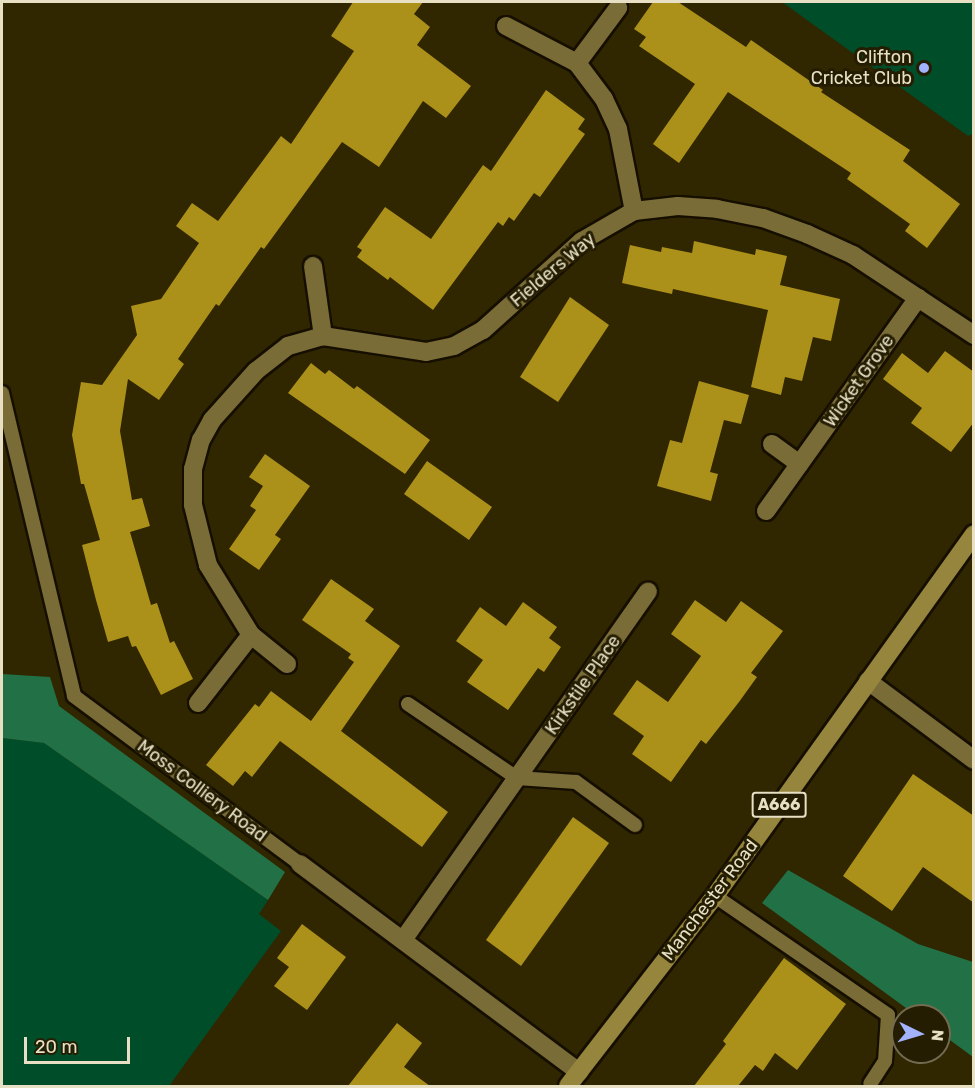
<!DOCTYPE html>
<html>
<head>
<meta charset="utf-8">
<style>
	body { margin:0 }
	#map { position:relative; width:975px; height:1088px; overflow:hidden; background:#302600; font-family:Rubik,sans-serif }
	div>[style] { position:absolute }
	.green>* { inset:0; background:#004e29 }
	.forest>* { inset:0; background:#227146 }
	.building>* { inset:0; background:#ab9019 }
	.roads { filter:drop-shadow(2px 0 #160f00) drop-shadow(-2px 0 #160f00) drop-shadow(0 2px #160f00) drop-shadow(0 -2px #160f00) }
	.lane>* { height:14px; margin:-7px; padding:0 7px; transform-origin:7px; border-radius:7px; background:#796c37 }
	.street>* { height:18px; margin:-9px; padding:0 9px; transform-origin:9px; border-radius:9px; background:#796c37 }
	.primary>* { height:18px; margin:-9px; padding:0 9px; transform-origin:9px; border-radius:9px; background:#96853d }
	.dots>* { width:16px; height:16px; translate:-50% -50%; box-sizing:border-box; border:3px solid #241d02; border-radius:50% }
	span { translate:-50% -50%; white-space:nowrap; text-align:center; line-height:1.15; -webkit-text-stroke:6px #241d02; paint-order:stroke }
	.shield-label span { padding:2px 4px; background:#241d02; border:2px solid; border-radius:4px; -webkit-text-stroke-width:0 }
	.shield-label { font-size:16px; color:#e7e0c4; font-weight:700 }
	.poi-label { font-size:18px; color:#e7e0c4 }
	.right { translate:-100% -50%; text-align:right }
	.street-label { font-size:18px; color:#e7e0c4 }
	.frame { position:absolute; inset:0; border:3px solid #e7e0c4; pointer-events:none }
	.north { position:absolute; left:891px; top:1004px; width:60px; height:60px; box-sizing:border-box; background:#241d02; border:2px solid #726b50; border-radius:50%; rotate:95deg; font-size:16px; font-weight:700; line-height:24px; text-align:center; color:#e7e0c4 }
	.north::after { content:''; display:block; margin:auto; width:21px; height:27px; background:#a3b2fd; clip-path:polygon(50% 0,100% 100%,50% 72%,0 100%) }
	.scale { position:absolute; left:24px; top:1037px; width:106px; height:27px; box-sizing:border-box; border:3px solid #e7e0c4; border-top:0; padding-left:8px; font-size:18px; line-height:21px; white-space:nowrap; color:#e7e0c4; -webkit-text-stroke:4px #241d02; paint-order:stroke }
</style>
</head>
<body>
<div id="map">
	<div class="green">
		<i style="clip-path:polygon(782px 2px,973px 2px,973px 134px,968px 136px)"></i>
		<i style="clip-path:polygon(2px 738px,44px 743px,268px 900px,259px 914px,281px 931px,169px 1086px,2px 1086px)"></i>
	</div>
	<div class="forest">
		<i style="clip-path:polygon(2px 674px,50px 677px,59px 706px,285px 872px,268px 900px,44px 743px,2px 738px)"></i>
		<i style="clip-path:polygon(788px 870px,918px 944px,973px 962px,973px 1057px,939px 1032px,939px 1016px,917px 1016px,762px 903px)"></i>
	</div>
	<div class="building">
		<i style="clip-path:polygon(353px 2px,423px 2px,414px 14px,430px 27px,417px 45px,471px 86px,446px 118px,423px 101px,379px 167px,342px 142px,264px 249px,261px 247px,219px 306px,216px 304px,178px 359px,184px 364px,159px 400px,128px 379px,120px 431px,132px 500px,142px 498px,150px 526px,130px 532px,151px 605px,157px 603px,170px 643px,174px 641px,193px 679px,161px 695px,136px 646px,132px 647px,128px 636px,108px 642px,96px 600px,82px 545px,100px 540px,84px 484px,81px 484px,72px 435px,81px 382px,102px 385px,137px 335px,131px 306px,161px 299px,199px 243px,176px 226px,192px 203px,218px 221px,281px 136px,291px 144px,354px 51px,331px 36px)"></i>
		<i style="clip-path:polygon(653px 2px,678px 2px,746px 47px,751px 40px,823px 90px,821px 92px,910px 150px,903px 161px,960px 204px,927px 248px,905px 231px,910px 224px,847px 179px,851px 173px,728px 92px,679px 163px,653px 144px,695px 84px,639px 46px,646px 37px,634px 29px)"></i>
		<i style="clip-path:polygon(546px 90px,585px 119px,578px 129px,585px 134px,540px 197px,534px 193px,514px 221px,509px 217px,503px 226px,498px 222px,433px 310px,390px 277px,388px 280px,357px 257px,362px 250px,357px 247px,385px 207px,431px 239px,483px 165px,491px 171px)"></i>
		<i style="clip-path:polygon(694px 241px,755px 255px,756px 249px,787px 256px,780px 285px,840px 299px,831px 341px,813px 337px,802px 381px,785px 377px,781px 395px,751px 387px,768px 310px,673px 289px,672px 294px,622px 283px,630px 245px,661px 252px,662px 247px,692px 253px)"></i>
		<i style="clip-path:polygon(570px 297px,609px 325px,558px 402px,520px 377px)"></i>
		<i style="clip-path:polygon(945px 351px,974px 372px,974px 422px,951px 452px,911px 423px,922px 408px,883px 379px,902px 353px,928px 373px)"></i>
		<i style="clip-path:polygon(311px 363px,325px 374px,329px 370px,354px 389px,357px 386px,430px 440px,405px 474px,288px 393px)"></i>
		<i style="clip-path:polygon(699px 381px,749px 395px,741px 424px,724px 420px,710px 472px,718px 474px,711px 501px,657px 486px,670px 440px,682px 443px)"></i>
		<i style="clip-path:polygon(265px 454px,310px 486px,275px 535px,281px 539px,259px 570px,229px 549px,256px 510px,250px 506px,263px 486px,249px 477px)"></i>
		<i style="clip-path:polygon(427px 461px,492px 507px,469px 540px,404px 494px)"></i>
		<i style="clip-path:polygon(331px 579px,374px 609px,365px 621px,400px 646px,341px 731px,448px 812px,422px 847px,280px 741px,252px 777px,245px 771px,233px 786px,206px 765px,255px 704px,259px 707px,271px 691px,311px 721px,354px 662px,348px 658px,351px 654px,302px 620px)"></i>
		<i style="clip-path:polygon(695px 600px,726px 622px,741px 601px,783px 631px,751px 673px,757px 677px,739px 702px,706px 744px,701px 740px,671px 782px,632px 754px,644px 736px,613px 714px,637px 680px,668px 702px,701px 656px,671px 634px)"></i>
		<i style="clip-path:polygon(523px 602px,557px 627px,549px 638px,561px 647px,544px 672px,538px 668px,508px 710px,467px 682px,483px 660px,456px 641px,480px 607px,506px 626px)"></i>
		<i style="clip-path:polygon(913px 774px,974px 816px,974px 903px,923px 867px,892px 911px,843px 876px)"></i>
		<i style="clip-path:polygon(573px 817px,609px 843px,521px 966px,486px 940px)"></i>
		<i style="clip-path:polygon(302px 924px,346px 957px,307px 1010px,274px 986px,289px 967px,277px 958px)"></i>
		<i style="clip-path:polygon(784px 958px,846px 1004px,797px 1070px,775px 1053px,763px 1071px,755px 1065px,738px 1086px,694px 1086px,726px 1044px,723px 1041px)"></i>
		<i style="clip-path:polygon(397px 1023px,422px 1043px,404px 1067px,430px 1086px,348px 1086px)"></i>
	</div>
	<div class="roads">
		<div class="lane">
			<i style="left:2px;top:393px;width:311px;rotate:76.6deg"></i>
			<i style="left:74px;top:696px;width:282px;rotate:36.6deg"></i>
			<i style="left:408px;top:704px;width:132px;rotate:34.2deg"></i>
			<i style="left:517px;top:778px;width:59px;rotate:3.9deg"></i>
			<i style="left:576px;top:782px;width:73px;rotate:36.1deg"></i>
			<i style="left:715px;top:896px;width:210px;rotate:34.5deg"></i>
			<i style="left:888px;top:1015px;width:46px;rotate:93.7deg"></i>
			<i style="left:885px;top:1061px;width:27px;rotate:123deg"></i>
		</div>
		<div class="street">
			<i style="left:506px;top:26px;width:80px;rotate:27.5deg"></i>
			<i style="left:577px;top:63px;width:45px;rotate:53.1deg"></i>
			<i style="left:604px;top:99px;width:33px;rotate:65deg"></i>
			<i style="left:618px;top:129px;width:84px;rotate:79deg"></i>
			<i style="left:577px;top:63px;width:69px;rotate:-53.3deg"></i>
			<i style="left:313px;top:266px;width:71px;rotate:81.9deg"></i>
			<i style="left:772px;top:444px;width:34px;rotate:36deg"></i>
			<i style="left:766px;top:511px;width:262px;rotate:-54.5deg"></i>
			<i style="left:287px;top:664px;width:46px;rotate:-141.1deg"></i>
			<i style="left:251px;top:635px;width:82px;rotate:-121.6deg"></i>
			<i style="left:208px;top:565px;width:62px;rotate:-104deg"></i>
			<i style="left:193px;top:505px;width:36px;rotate:-90deg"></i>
			<i style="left:193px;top:469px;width:30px;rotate:-75deg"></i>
			<i style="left:201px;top:440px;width:23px;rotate:-61deg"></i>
			<i style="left:212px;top:420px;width:66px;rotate:-48.1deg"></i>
			<i style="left:256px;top:371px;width:41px;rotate:-38deg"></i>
			<i style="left:288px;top:346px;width:36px;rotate:-16deg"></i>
			<i style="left:323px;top:336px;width:104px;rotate:8.8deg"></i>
			<i style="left:426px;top:352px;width:29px;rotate:-12deg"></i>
			<i style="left:454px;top:346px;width:33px;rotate:-29deg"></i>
			<i style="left:483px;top:330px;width:133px;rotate:-42deg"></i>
			<i style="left:582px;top:241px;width:60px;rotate:-30deg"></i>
			<i style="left:634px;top:211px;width:44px;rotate:-6.5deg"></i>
			<i style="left:678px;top:206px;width:39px;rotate:4deg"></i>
			<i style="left:717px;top:209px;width:47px;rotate:11.1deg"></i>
			<i style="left:763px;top:218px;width:47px;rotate:20deg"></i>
			<i style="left:807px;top:234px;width:51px;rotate:24.5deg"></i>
			<i style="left:853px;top:255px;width:145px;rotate:33.5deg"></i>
			<i style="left:868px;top:681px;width:132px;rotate:36.7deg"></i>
			<i style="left:198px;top:703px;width:86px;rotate:-52.1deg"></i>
			<i style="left:300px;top:864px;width:348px;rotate:36.7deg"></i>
			<i style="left:403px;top:940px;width:426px;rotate:-54.9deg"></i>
		</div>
		<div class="primary">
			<i style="left:568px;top:1086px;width:240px;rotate:-52.3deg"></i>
			<i style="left:715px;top:896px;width:445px;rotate:-54.4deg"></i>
		</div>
	</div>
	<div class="dots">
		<i style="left:924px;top:68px;background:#a3b2fd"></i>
	</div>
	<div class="shield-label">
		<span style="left:779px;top:805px">A666</span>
	</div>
	<div class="poi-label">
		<span class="right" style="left:912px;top:68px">Clifton<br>Cricket Club</span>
	</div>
	<div class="street-label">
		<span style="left:553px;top:270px;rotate:-40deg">Fielders Way</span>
		<span style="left:859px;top:381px;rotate:-55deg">Wicket Grove</span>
		<span style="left:583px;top:685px;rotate:-55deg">Kirkstile Place</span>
		<span style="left:202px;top:791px;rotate:37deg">Moss Colliery Road</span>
		<span style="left:710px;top:900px;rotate:-53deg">Manchester Road</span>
	</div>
	<div class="frame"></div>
	<div class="north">N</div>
	<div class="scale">20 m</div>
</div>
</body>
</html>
